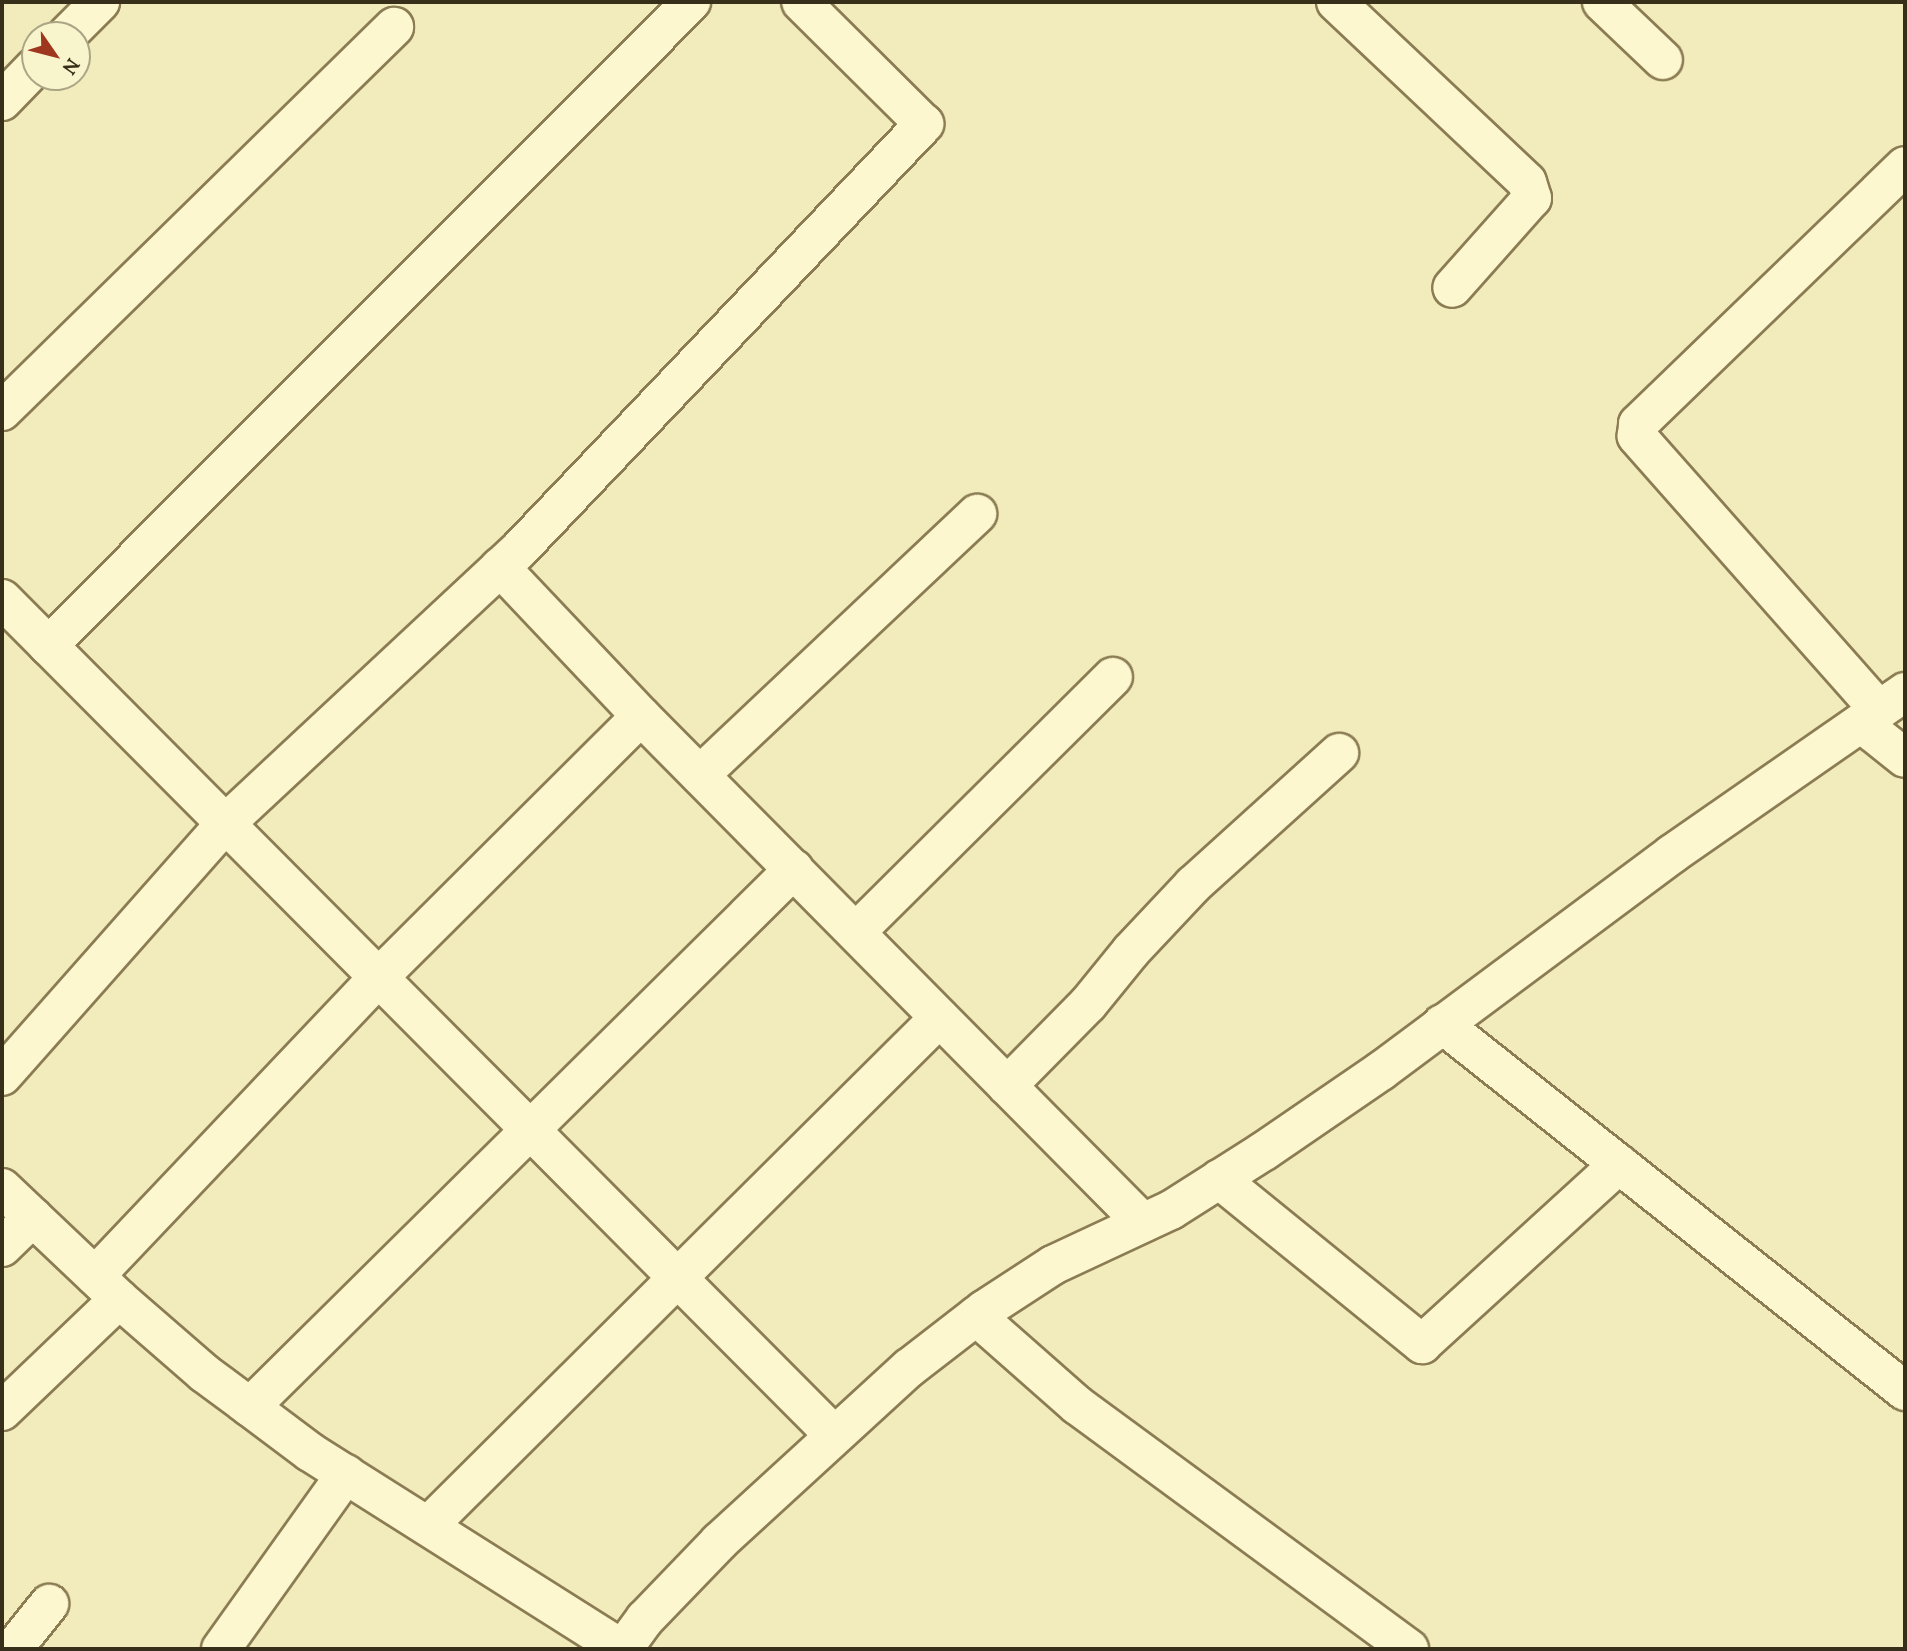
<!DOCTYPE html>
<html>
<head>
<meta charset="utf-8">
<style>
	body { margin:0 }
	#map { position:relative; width:1907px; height:1651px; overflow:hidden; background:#f2ecbc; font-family:Lora,serif }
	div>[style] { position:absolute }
	.roads { filter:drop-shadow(2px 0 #8b7c54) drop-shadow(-2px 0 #8b7c54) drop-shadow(0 2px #8b7c54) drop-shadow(0 -2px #8b7c54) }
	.minor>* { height:38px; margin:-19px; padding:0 19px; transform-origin:19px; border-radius:19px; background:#fcf7cf }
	span { translate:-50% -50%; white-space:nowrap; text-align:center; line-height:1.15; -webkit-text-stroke:5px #f8f4cc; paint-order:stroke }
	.frame { position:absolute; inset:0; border:4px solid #382f1a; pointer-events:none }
	.north { position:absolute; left:21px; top:21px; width:70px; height:70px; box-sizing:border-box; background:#f8f4cc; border:2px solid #aba585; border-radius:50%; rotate:125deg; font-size:19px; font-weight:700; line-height:28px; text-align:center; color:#382f1a }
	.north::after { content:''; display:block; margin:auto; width:24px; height:32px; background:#9f361e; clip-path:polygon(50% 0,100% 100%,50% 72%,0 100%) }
</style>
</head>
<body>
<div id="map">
	<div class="roads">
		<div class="minor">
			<i style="left:1336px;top:2px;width:262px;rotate:43.3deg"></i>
			<i style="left:1527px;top:182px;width:17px;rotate:73deg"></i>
			<i style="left:1532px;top:198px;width:120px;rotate:131.6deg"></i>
			<i style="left:1602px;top:2px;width:84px;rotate:43.6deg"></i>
			<i style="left:67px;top:35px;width:47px;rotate:-45deg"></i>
			<i style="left:2px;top:101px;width:47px;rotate:-45.9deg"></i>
			<i style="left:2px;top:411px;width:549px;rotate:-44.41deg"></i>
			<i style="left:500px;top:567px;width:205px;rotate:46.6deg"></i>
			<i style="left:641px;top:716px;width:713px;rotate:45.28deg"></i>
			<i style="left:2px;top:599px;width:1179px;rotate:45.14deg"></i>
			<i style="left:48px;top:646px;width:910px;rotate:-45.04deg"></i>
			<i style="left:1879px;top:710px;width:366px;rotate:-131.5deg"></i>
			<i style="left:1637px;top:436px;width:12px;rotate:-85deg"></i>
			<i style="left:1638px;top:424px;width:371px;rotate:-44deg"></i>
			<i style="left:1861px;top:723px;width:56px;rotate:38.5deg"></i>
			<i style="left:700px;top:775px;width:381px;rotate:-43.3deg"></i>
			<i style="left:856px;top:932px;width:362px;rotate:-44.8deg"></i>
			<i style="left:1442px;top:1024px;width:591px;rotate:38.4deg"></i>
			<i style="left:2px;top:1076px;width:337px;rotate:-48.5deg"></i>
			<i style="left:225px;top:824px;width:399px;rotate:-43deg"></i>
			<i style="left:517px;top:552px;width:591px;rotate:-46.44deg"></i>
			<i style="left:924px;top:124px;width:173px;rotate:-135.2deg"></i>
			<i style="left:1007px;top:1086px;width:115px;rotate:-45.4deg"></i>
			<i style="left:1088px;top:1004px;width:68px;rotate:-50.9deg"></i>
			<i style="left:1131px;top:951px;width:91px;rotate:-46.8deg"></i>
			<i style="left:1193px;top:885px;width:197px;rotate:-42.1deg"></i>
			<i style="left:1219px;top:1179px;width:262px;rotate:39.1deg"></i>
			<i style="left:1422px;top:1344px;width:267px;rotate:-42.4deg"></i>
			<i style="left:2px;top:1188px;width:161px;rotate:43.5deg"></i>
			<i style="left:119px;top:1299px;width:113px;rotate:41deg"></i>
			<i style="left:204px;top:1373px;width:57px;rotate:36.5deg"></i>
			<i style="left:250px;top:1407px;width:75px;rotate:36.9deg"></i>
			<i style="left:310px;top:1452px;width:369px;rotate:32.3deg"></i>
			<i style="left:2px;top:1247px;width:43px;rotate:-44.1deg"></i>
			<i style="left:95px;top:1276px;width:411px;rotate:-46.5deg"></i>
			<i style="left:378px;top:978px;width:371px;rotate:-44.9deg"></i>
			<i style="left:976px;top:1316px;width:135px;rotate:41.4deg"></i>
			<i style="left:1077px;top:1405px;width:412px;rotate:36.3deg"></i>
			<i style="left:250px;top:1407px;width:765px;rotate:-44.68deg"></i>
			<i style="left:2px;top:1411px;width:162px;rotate:-43.7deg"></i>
			<i style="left:428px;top:1526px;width:721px;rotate:-44.83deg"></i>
			<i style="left:13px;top:1649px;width:58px;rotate:-51.3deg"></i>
			<i style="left:221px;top:1649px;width:215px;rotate:-54.5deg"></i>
			<i style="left:623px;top:1649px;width:37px;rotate:-54deg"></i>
			<i style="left:645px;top:1619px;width:107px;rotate:-46.1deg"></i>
			<i style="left:719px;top:1542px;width:258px;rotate:-42.5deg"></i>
			<i style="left:909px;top:1368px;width:95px;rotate:-37.7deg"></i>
			<i style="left:984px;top:1310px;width:82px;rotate:-33.1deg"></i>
			<i style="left:1053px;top:1265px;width:130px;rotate:-25deg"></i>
			<i style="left:1171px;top:1210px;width:110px;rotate:-32.4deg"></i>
			<i style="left:1264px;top:1151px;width:142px;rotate:-34.4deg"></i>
			<i style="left:1381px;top:1071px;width:363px;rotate:-36.7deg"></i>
			<i style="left:1672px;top:854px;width:284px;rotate:-34.8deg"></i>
		</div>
	</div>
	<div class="frame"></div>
	<div class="north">N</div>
</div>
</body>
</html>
